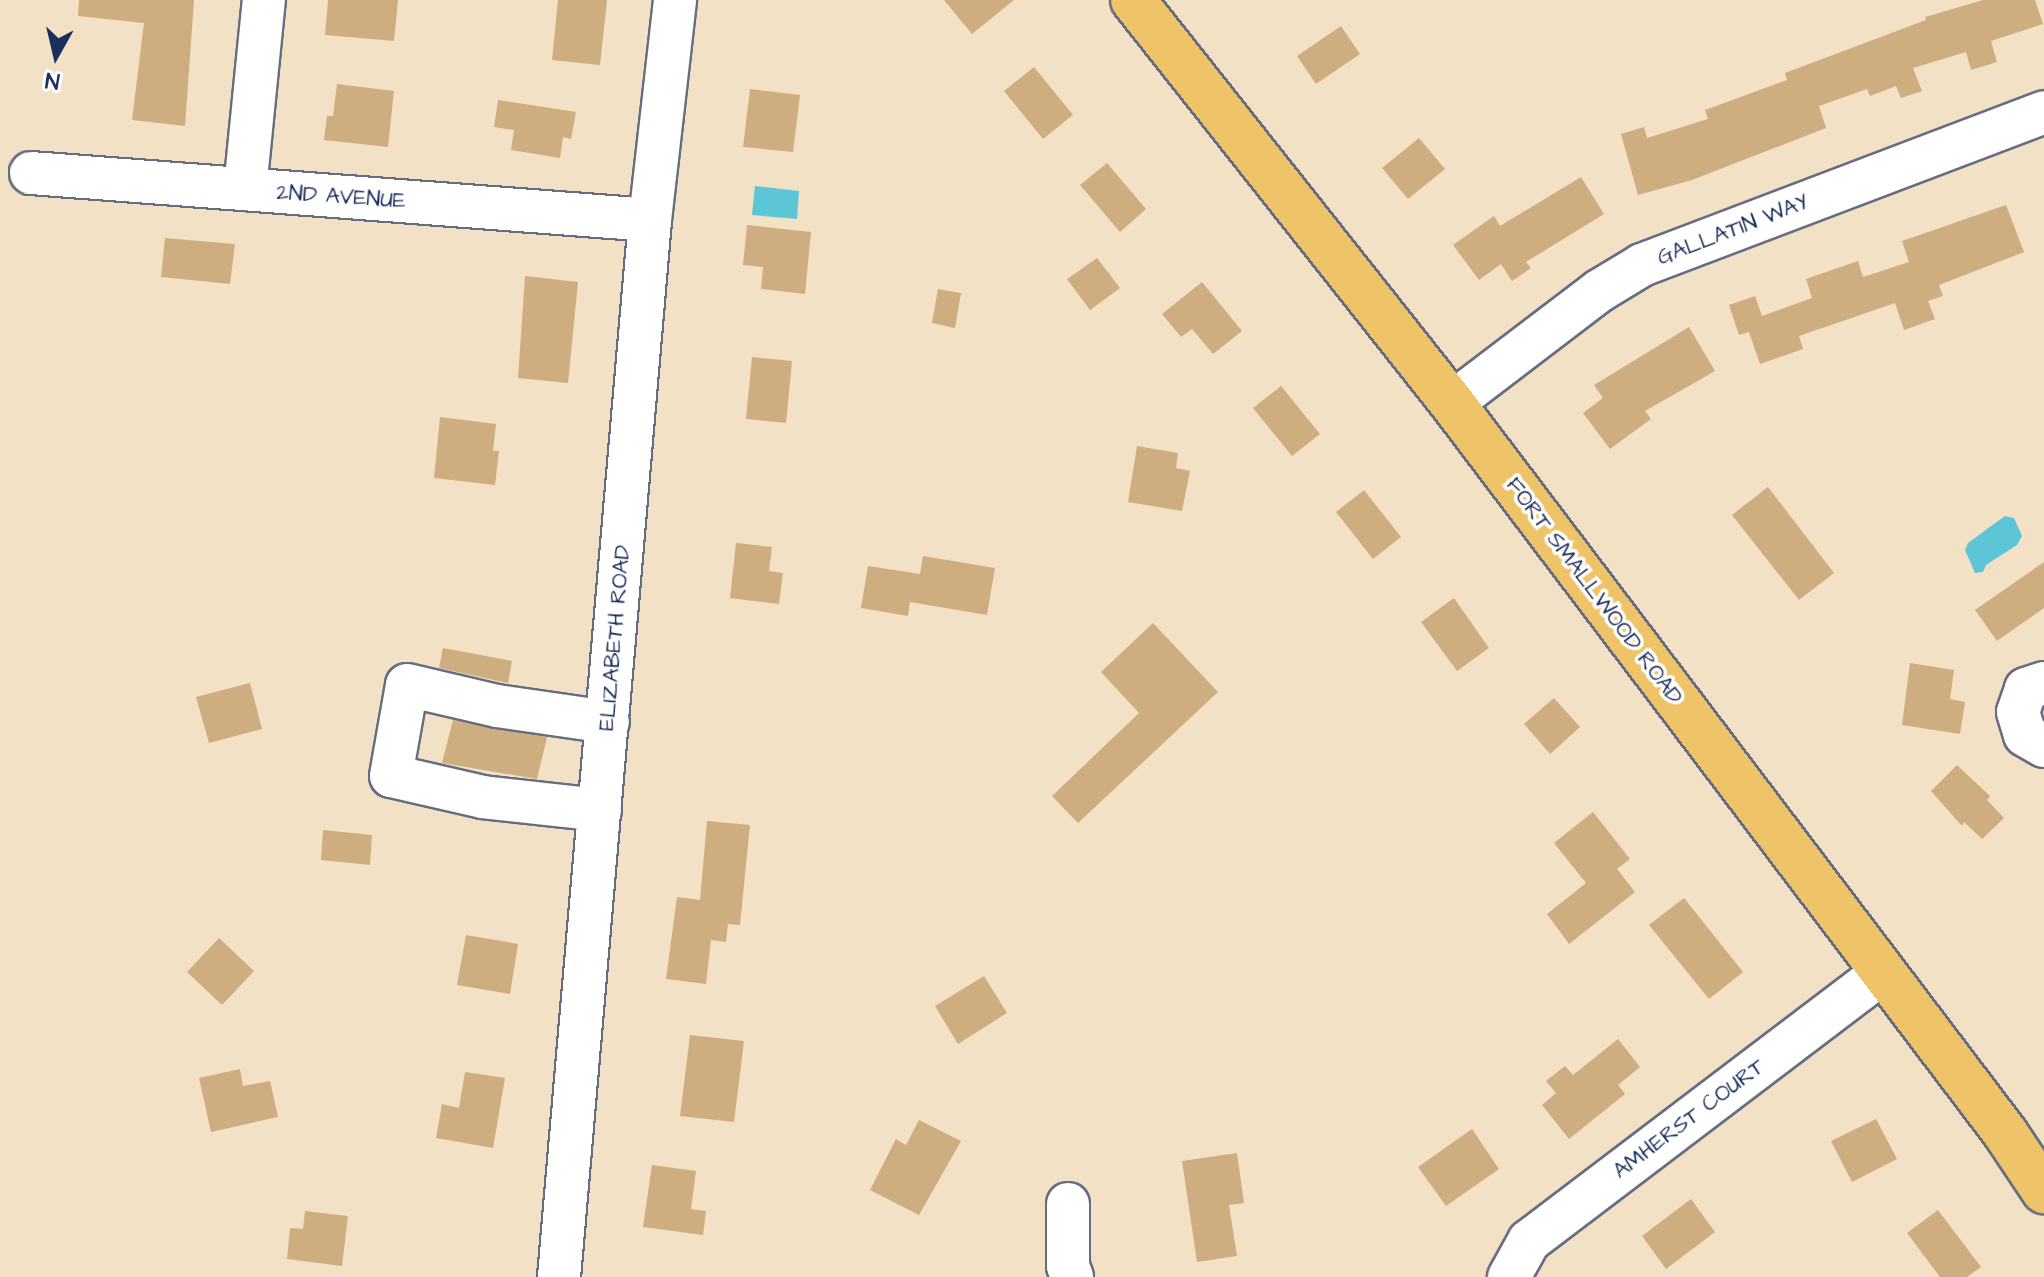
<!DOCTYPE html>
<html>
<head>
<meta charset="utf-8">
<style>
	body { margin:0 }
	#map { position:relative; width:2044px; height:1277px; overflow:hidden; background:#f2e1c4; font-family:"Architects Daughter",sans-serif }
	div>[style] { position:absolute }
	.water>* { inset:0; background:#5cc6d7 }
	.building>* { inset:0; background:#cead81 }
	.roads { filter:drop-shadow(2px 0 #666d82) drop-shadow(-2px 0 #666d82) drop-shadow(0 2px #666d82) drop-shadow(0 -2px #666d82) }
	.minor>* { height:42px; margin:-21px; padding:0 21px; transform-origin:21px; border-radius:21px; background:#fff }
	.major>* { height:44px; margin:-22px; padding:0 22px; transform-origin:22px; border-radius:22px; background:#efc469 }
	span { translate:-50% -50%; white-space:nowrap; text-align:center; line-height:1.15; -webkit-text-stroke:7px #fff; paint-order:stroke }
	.street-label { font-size:22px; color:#1b2f5e }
	.north { position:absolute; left:16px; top:16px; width:80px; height:80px; -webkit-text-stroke:6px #fff; paint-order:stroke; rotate:188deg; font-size:22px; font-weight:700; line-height:32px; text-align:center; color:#1b2f5e }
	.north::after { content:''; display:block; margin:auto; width:28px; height:36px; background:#1b2f5e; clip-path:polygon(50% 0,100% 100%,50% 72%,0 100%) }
</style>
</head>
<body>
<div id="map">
	<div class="water">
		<i style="clip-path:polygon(755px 186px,799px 191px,797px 219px,752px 215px)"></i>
		<i style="clip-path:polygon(2005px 516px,2014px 518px,2022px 536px,2017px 545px,1986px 565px,1983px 572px,1975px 573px,1965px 550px,1968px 543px)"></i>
	</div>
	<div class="building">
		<i style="clip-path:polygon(79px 0,194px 0,185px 126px,132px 120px,144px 23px,78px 16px)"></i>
		<i style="clip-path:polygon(328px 0,398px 0,394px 41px,325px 35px)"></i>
		<i style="clip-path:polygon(558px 0,607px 0,600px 65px,552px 60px)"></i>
		<i style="clip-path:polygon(944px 0,1014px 0,972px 34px)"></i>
		<i style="clip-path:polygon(1983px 0,2035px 0,2043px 24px,1991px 41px,1997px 62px,1971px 70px,1966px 52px,1913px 68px,1922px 91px,1901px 98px,1896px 86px,1870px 96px,1867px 89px,1819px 106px,1826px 128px,1692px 180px,1638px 195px,1621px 134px,1644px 127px,1647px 138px,1708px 119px,1705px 110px,1787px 80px,1785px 73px,1926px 20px,1925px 17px)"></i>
		<i style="clip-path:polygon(1341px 26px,1360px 54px,1316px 84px,1297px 56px)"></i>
		<i style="clip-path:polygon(1034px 67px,1073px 115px,1043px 139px,1004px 91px)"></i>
		<i style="clip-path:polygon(337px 84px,394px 91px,388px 147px,324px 140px,327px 116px,333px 116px)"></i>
		<i style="clip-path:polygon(750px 89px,800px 95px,793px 152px,743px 147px)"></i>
		<i style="clip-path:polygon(498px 100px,576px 112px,571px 139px,563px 137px,560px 158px,511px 150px,514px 130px,494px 127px)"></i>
		<i style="clip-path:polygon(1419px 138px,1445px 169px,1408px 199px,1382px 168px)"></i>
		<i style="clip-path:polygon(1107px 163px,1146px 209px,1120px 232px,1080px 185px)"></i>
		<i style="clip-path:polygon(1581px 177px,1604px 214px,1526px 262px,1531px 268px,1512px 281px,1501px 264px,1479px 280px,1453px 245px,1494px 216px,1500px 226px)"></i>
		<i style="clip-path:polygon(2006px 205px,2024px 252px,1939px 285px,1943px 296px,1928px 301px,1935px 319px,1904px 330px,1895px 303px,1799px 336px,1803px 349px,1760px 364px,1749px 332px,1739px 335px,1729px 305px,1755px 296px,1762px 316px,1812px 298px,1806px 279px,1858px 261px,1863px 277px,1909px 262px,1902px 241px)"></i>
		<i style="clip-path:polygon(747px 225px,811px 232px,805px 294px,761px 289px,763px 267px,743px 265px)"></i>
		<i style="clip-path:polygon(165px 238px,235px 244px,230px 284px,161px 277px)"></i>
		<i style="clip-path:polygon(1097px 258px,1120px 288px,1090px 310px,1067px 279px)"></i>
		<i style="clip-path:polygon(525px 276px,578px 282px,568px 383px,518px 378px)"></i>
		<i style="clip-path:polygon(1202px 282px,1242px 331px,1213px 354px,1192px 329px,1181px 337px,1162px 314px)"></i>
		<i style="clip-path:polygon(938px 289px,961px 293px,955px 328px,932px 323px)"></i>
		<i style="clip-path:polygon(1689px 327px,1715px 371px,1645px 411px,1651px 419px,1610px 449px,1583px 413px,1603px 398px,1594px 385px)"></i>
		<i style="clip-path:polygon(752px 357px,792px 361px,786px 423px,746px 419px)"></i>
		<i style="clip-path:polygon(1281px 386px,1320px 434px,1292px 456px,1253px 408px)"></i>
		<i style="clip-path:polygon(440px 417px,496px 424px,493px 451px,499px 451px,495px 485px,434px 478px)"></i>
		<i style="clip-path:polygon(1137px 446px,1178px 453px,1176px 468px,1190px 471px,1182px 511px,1128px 502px)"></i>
		<i style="clip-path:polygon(1768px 487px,1834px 573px,1799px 600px,1732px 515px)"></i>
		<i style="clip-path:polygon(1364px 490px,1401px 537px,1373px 559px,1336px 512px)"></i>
		<i style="clip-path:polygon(736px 543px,772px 547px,769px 571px,783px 573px,779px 604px,730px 598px)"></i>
		<i style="clip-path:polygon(923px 556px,995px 568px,987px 615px,910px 602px,908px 616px,861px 608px,868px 566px,920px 574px)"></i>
		<i style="clip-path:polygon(2044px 562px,2044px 608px,1997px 641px,1975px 610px)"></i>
		<i style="clip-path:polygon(1454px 598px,1489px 648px,1457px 671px,1421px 622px)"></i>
		<i style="clip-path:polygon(1153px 623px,1218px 692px,1078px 823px,1052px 796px,1139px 713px,1101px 672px)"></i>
		<i style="clip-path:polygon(443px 648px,512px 661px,508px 683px,439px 668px)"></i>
		<i style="clip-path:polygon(1910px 663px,1954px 670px,1950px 699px,1965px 702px,1960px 734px,1902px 725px)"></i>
		<i style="clip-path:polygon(250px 683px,262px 729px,209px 743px,196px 697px)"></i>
		<i style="clip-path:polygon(1554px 698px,1580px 727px,1550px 754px,1524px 724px)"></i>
		<i style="clip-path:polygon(453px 720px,547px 737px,537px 779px,442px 763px)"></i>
		<i style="clip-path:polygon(1957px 765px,1990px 796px,1987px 800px,2004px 818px,1982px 839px,1964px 822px,1962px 826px,1931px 791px)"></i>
		<i style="clip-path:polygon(1593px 812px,1630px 859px,1617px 869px,1635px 892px,1569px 944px,1547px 914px,1586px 883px,1554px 843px)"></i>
		<i style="clip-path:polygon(707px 821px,750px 825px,740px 925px,728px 924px,726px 942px,711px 940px,706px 984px,666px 979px,677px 897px,700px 900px)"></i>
		<i style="clip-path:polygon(323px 830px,372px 835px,370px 865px,321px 860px)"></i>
		<i style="clip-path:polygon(1684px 898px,1743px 972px,1709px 999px,1649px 925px)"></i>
		<i style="clip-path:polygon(466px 935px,518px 944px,510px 994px,457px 985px)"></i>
		<i style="clip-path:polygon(219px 938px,254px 971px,222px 1005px,187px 972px)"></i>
		<i style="clip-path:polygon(984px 976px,1007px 1013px,958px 1044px,935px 1006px)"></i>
		<i style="clip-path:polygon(690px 1035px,744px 1041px,734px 1122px,680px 1116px)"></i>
		<i style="clip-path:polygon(1618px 1039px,1640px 1067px,1618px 1085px,1625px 1094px,1569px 1139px,1542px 1105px,1556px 1093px,1546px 1081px,1565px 1066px,1573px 1075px)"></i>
		<i style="clip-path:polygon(240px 1069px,243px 1086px,270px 1081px,278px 1117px,211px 1132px,199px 1078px)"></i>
		<i style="clip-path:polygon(465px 1072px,505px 1078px,493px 1148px,436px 1138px,442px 1104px,459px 1108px)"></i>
		<i style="clip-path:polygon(1876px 1119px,1897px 1159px,1852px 1182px,1831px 1141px)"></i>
		<i style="clip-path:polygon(919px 1120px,961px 1141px,919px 1215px,870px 1190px,896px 1139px,906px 1145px)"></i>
		<i style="clip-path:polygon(1472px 1129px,1499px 1169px,1446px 1206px,1418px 1167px)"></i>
		<i style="clip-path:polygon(1237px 1153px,1244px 1203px,1229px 1205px,1237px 1256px,1197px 1262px,1182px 1161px)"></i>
		<i style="clip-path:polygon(652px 1165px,696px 1171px,691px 1209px,706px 1211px,703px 1235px,643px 1227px)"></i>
		<i style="clip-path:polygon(1691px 1199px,1715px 1232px,1666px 1269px,1642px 1236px)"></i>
		<i style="clip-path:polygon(1938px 1210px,1981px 1267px,1967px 1277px,1940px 1277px,1907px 1233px)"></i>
		<i style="clip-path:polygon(305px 1211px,348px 1216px,342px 1266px,287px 1259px,290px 1228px,303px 1229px)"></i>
	</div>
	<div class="roads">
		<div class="minor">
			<i style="left:31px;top:173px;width:621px;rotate:4.34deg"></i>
			<i style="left:245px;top:189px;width:190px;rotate:-84.3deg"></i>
			<i style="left:1452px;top:403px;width:185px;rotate:-37.3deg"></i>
			<i style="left:1599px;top:291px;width:50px;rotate:-31.2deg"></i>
			<i style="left:1642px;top:265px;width:430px;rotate:-20.8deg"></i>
			<i style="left:2044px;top:683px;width:19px;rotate:162deg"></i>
			<i style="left:2026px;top:689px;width:24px;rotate:109deg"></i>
			<i style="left:2018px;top:712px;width:24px;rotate:73deg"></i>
			<i style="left:2025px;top:735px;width:22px;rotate:30deg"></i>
			<i style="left:600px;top:810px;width:118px;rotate:-173.7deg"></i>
			<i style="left:483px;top:797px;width:94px;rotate:-167.1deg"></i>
			<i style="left:391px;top:776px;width:92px;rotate:-80deg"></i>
			<i style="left:407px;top:685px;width:92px;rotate:13.1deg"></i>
			<i style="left:497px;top:706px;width:112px;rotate:8.2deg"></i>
			<i style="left:1068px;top:1204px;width:62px;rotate:90deg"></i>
			<i style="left:1068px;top:1266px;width:12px;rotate:70deg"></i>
			<i style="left:559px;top:1277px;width:1061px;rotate:-85.08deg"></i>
			<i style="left:650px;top:220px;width:221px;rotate:-83.5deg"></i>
			<i style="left:1509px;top:1277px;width:41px;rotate:-60.9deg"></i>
			<i style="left:1529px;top:1241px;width:445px;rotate:-37.2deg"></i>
		</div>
		<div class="major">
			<i style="left:1133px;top:0;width:514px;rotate:51.64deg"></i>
			<i style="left:1452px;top:403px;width:917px;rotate:52.84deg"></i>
			<i style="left:2006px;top:1134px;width:69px;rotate:56.3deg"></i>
		</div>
	</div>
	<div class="street-label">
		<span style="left:341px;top:197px;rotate:4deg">2ND AVENUE</span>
		<span style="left:1733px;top:230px;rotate:-21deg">GALLATIN WAY</span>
		<span style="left:1594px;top:591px;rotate:53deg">FORT SMALLWOOD ROAD</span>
		<span style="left:615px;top:638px;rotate:-85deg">ELIZABETH ROAD</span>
		<span style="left:1689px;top:1119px;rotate:-37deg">AMHERST COURT</span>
	</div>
	<div class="north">N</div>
</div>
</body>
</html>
